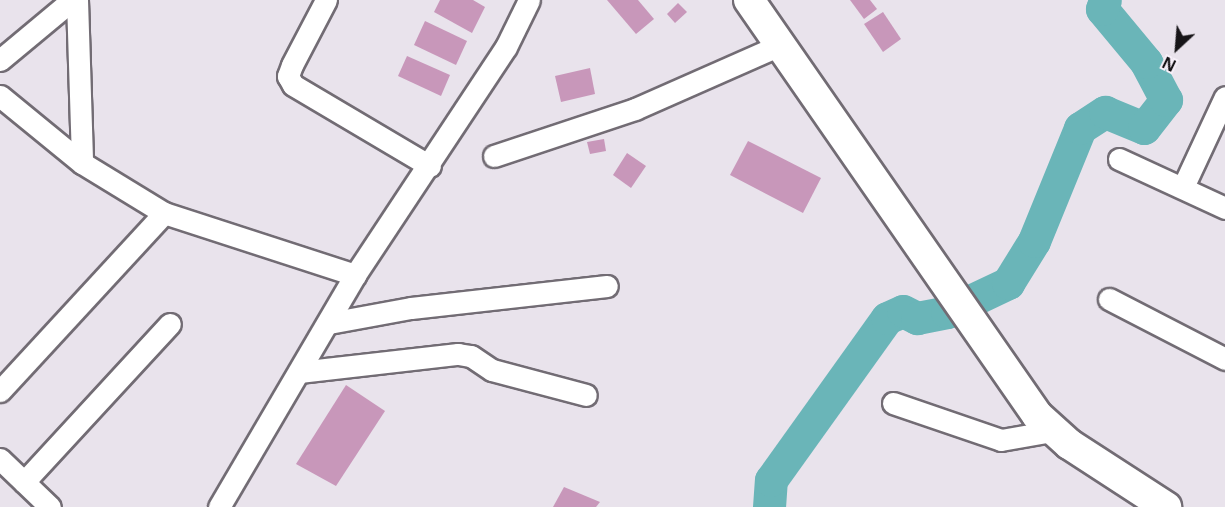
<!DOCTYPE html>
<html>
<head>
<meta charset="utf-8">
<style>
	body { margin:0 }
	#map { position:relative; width:1225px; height:507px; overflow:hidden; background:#e9e3ec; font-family:"Noto Sans",sans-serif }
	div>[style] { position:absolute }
	.river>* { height:33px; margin:-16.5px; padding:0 16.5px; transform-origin:16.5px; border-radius:16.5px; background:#6ab5b8 }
	.building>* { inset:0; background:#c897ba }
	.roads { filter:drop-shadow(2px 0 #726c74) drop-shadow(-2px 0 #726c74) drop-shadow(0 2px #726c74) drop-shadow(0 -2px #726c74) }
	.street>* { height:21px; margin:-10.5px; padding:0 10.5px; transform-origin:10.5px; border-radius:10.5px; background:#fff }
	.secondary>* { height:30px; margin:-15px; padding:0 15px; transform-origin:15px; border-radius:15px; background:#fff }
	span { translate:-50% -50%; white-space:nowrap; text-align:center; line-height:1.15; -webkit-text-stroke:6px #f7f0f9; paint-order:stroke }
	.north { position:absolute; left:1147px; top:18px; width:60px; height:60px; -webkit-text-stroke:4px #f7f0f9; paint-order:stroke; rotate:206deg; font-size:16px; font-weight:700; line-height:24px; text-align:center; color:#171518 }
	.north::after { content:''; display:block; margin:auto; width:21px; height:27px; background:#171518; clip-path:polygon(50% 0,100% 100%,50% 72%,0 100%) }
</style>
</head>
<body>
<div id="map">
	<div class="river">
		<i style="left:769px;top:507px;width:27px;rotate:-86deg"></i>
		<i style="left:771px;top:480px;width:199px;rotate:-54.4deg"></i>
		<i style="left:887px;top:318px;width:17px;rotate:-24deg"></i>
		<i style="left:903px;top:311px;width:16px;rotate:27deg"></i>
		<i style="left:917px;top:318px;width:31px;rotate:-11deg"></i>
		<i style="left:947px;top:312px;width:68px;rotate:-25.4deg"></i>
		<i style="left:1008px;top:283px;width:49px;rotate:-58.2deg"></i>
		<i style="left:1034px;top:241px;width:122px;rotate:-67.8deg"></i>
		<i style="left:1080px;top:128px;width:30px;rotate:-33deg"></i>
		<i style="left:1105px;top:112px;width:42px;rotate:22.3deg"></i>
		<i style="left:1144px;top:128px;width:36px;rotate:-52deg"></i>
		<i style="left:1166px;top:100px;width:43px;rotate:-117.8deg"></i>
		<i style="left:1146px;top:62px;width:69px;rotate:-129.7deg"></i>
		<i style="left:1102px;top:9px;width:9px;rotate:-72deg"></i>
	</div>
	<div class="building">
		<i style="clip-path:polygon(440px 0,473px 0,485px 7px,472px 33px,434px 12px)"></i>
		<i style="clip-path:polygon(607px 0,638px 0,654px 19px,636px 34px)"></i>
		<i style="clip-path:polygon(850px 0,870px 0,877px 9px,864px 19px)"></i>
		<i style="clip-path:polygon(678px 3px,687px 12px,675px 23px,667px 14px)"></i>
		<i style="clip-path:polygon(883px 12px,901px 39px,883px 52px,864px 24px)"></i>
		<i style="clip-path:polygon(425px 21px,467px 41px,456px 65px,414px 45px)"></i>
		<i style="clip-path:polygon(407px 56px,450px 75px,441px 96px,398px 76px)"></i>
		<i style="clip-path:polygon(590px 68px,595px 94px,561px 102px,555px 76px)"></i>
		<i style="clip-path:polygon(604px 139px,606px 151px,590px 154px,587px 142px)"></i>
		<i style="clip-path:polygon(748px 141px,821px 178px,803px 213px,730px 175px)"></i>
		<i style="clip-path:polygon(627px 153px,646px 166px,631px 188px,613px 175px)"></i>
		<i style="clip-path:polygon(346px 385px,385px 411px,336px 486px,296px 464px)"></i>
		<i style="clip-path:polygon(564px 487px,600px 502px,596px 507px,553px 507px)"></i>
	</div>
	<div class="roads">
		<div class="street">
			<i style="left:77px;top:0;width:163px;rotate:88.2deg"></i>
			<i style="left:326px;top:0;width:73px;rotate:117.6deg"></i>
			<i style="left:292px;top:65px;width:12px;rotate:110deg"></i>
			<i style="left:288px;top:76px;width:10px;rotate:61deg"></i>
			<i style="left:293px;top:85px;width:159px;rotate:30.6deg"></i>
			<i style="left:0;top:60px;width:94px;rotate:-39.8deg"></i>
			<i style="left:0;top:96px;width:106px;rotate:39.3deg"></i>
			<i style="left:82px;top:163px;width:96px;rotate:31.4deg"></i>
			<i style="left:164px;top:213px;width:201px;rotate:18deg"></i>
			<i style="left:494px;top:156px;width:149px;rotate:-18.4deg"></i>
			<i style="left:635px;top:109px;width:158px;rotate:-23.8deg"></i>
			<i style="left:1119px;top:159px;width:117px;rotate:24.8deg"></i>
			<i style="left:1183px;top:187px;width:99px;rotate:-65deg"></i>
			<i style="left:1109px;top:299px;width:131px;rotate:27.3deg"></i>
			<i style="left:329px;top:323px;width:83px;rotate:-10.4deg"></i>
			<i style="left:411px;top:308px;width:197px;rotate:-6.4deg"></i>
			<i style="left:299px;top:372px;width:160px;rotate:-6.5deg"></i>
			<i style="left:458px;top:354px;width:13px;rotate:9deg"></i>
			<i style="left:471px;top:356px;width:25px;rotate:34deg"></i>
			<i style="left:492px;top:370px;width:97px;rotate:14.9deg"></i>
			<i style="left:0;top:391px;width:242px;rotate:-47.3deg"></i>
			<i style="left:893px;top:403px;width:114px;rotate:18.9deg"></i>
			<i style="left:1001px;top:440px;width:52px;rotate:-10deg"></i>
			<i style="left:0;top:459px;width:69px;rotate:43.8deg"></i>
			<i style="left:24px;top:482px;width:215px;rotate:-47.3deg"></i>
			<i style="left:219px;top:507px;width:269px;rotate:-59.6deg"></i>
			<i style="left:355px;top:275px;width:273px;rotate:-56.5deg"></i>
			<i style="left:506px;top:47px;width:52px;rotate:-63.9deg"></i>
		</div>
		<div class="secondary">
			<i style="left:749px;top:0;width:505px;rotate:55.24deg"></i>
			<i style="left:1037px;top:415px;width:43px;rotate:42.2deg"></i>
			<i style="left:1069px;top:444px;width:116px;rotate:33deg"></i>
		</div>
	</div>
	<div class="north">N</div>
</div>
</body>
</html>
